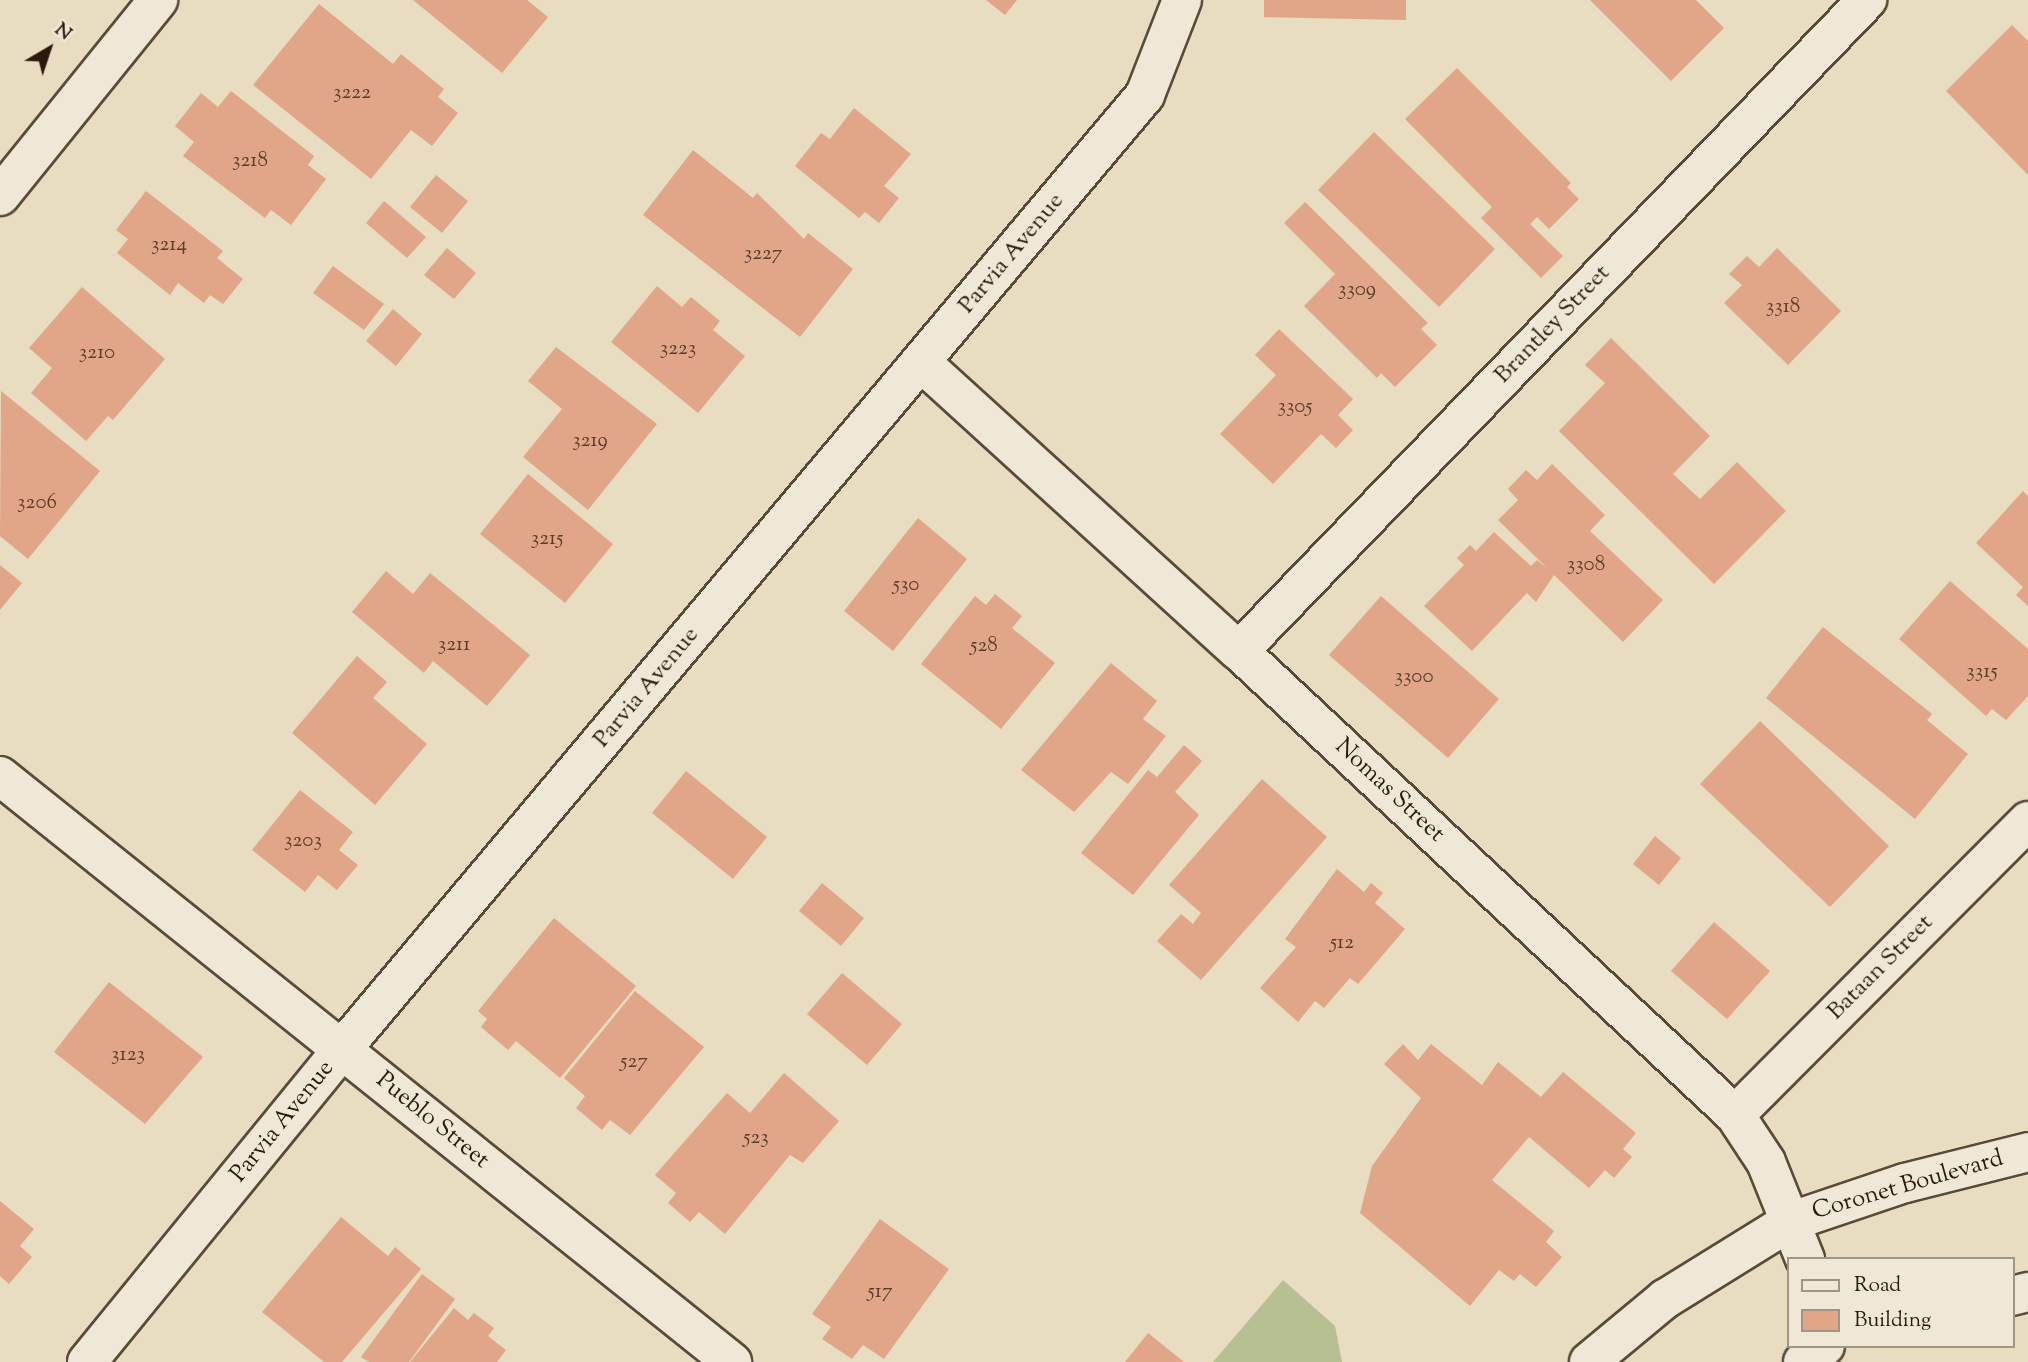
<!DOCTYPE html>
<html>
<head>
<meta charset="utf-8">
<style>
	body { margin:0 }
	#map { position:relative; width:2028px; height:1362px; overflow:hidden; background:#e8dcc1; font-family:"Sorts Mill Goudy",serif }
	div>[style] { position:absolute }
	.green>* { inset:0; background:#b6c092 }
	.building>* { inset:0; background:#e1a688 }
	.roads { filter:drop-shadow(2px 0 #5a4a39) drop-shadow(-2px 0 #5a4a39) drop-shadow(0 2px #5a4a39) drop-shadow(0 -2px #5a4a39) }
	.minor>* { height:38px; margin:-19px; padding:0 19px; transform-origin:19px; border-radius:19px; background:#f0e8d7 }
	span { translate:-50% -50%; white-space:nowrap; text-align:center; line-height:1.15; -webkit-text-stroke:6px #f0e8d7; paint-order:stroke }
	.number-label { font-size:21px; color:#583d2b }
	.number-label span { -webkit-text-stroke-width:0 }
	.street-label { font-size:24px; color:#2b1a0c }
	.legend { position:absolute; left:1787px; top:1257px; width:228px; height:91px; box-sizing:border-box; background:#f0e8d7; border:2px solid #a19686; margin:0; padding:9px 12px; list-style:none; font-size:21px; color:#2b1a0c }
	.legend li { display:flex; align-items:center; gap:14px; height:35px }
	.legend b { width:35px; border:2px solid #a19686 }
	.north { position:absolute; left:14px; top:14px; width:70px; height:70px; -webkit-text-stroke:5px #f0e8d7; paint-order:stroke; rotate:39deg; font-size:19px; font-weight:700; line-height:28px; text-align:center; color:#2b1a0c }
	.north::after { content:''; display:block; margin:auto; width:24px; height:32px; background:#2b1a0c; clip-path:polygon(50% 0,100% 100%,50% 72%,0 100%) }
</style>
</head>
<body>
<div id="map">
	<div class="green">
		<i style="clip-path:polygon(1283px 1280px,1335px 1326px,1342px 1362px,1213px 1362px)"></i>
	</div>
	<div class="building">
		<i style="clip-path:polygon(413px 0,527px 0,548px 17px,502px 73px)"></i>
		<i style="clip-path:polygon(986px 0,1017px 0,1005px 15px)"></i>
		<i style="clip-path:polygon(1264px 0,1406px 0,1406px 20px,1264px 17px)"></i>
		<i style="clip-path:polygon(1590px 0,1696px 0,1724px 28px,1671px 81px)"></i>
		<i style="clip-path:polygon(319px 4px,393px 64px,401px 54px,444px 89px,438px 97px,458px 113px,432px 146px,411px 130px,371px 179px,253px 85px)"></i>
		<i style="clip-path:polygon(2012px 25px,2028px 41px,2028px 175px,1946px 91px)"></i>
		<i style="clip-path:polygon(1457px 68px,1571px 183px,1567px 187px,1579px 199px,1549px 229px,1537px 217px,1530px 224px,1563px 256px,1541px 278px,1481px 218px,1492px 207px,1405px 119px)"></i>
		<i style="clip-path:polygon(231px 91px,314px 156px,308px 165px,326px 179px,291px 225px,271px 210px,265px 218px,183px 156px,194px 142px,175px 126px,201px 93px,218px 107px)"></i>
		<i style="clip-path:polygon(854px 108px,911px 154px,884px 186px,899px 198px,879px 223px,865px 212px,859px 218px,795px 166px,821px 133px,830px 139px)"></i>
		<i style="clip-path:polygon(1374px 132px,1495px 249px,1439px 307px,1318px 190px)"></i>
		<i style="clip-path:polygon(693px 150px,753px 198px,757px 193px,804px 239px,808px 233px,853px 269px,800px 337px,643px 215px)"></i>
		<i style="clip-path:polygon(436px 175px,468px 201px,442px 233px,410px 207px)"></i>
		<i style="clip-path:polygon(146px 191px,223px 251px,217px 258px,243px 279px,223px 304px,210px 295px,204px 303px,178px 283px,170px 295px,117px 253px,128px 239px,116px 230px)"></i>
		<i style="clip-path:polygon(384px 201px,426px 237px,407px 258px,366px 223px)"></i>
		<i style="clip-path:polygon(1305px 202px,1428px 323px,1421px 329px,1437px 345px,1395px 387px,1381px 373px,1377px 378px,1304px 306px,1335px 274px,1284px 223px)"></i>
		<i style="clip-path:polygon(447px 248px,476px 273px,454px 299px,424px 275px)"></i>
		<i style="clip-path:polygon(1777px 248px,1841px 311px,1788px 365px,1724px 303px,1742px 285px,1729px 274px,1747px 256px,1759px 267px)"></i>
		<i style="clip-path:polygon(333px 266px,384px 304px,364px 330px,313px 293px)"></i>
		<i style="clip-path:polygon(657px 286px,682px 307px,691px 297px,720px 321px,713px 330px,745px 356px,698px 413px,611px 342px)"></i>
		<i style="clip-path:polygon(82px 287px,165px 359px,113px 420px,108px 416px,86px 441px,31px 393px,52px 368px,29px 348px)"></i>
		<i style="clip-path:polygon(393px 309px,422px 334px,396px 366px,366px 341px)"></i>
		<i style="clip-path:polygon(1279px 329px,1353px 399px,1338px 415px,1353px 430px,1336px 448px,1321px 434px,1273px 484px,1220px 434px,1276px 375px,1255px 355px)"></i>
		<i style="clip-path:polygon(1611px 338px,1710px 436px,1673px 474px,1700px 499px,1737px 462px,1786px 511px,1714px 584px,1559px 431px,1605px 383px,1585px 365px)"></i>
		<i style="clip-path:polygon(556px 347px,657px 424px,588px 510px,523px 457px,562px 409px,528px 381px)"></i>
		<i style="clip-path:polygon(1px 391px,100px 471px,28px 559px,0 536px)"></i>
		<i style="clip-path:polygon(1552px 464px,1605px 515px,1590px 531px,1663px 600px,1623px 642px,1554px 575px,1536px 602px,1527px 593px,1472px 651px,1424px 606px,1464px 565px,1457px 558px,1470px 545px,1476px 551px,1494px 532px,1531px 566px,1537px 560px,1549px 570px,1498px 520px,1518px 500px,1508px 489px,1526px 470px,1537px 480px)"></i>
		<i style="clip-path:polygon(528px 474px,613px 544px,565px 603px,480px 534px)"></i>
		<i style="clip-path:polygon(2023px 491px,2028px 496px,2028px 606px,2016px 595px,2023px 587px,1976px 543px)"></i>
		<i style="clip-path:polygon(918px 518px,967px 559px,893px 651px,844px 611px)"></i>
		<i style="clip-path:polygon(0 565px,22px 583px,0 610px)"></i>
		<i style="clip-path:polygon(386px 571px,413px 594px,430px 573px,530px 655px,487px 706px,433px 661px,424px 673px,352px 612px)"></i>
		<i style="clip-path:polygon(1950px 581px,2028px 649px,2028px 696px,2006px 720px,1992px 709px,1986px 716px,1899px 639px)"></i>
		<i style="clip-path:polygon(995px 594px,1022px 616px,1012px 628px,1055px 663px,1001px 729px,921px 664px,975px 596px,986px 605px)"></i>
		<i style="clip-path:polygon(1381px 596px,1499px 699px,1448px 758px,1329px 655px)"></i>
		<i style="clip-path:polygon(1823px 627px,1932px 714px,1927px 720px,1968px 754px,1915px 819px,1766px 698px)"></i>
		<i style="clip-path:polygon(357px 656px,387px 682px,373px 698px,427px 744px,375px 805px,292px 733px)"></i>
		<i style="clip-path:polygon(1111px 663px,1157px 701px,1143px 719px,1166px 736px,1128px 784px,1111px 772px,1074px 812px,1021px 770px)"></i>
		<i style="clip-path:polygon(1760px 721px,1889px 846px,1830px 907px,1700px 784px)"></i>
		<i style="clip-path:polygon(1184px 745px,1202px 761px,1175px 792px,1199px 815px,1133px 895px,1081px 853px,1148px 770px,1157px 777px)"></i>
		<i style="clip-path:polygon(686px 771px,767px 837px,733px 879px,652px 813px)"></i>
		<i style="clip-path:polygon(1262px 779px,1327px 837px,1201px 980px,1157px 941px,1181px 914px,1193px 924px,1201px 913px,1169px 885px)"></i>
		<i style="clip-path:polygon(300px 790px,353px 832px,339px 850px,358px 865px,337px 890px,318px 875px,305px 892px,252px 850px)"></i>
		<i style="clip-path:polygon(1655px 836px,1681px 858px,1659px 885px,1633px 864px)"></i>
		<i style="clip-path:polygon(1337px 869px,1364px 892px,1371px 883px,1383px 893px,1375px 903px,1405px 929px,1358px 984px,1350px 978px,1324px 1008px,1315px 1001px,1298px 1022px,1260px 988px,1296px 947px,1285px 939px)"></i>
		<i style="clip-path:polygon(822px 883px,864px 918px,841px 946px,799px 911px)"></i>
		<i style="clip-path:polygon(554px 918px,636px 986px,560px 1078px,516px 1041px,508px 1050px,481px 1027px,487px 1019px,478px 1011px)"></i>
		<i style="clip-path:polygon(1714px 922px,1770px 971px,1727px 1019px,1671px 971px)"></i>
		<i style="clip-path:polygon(842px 973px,902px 1024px,867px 1065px,807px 1014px)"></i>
		<i style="clip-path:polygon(109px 982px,203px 1057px,145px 1124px,54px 1052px)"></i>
		<i style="clip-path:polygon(635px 991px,704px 1047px,630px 1135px,610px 1120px,602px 1130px,576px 1108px,585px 1096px,564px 1078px)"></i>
		<i style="clip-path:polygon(1403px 1044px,1418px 1060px,1431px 1044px,1482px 1085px,1498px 1062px,1541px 1097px,1563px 1072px,1636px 1133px,1623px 1149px,1632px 1157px,1614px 1178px,1605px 1170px,1589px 1188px,1529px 1137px,1492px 1180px,1554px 1231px,1546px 1242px,1562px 1257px,1536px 1287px,1520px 1274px,1514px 1281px,1499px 1270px,1470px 1306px,1360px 1213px,1372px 1166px,1421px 1098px,1384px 1064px)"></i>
		<i style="clip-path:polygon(784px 1073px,839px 1121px,803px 1163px,790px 1155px,725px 1234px,699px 1212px,690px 1222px,668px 1203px,676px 1193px,655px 1175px,727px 1093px,750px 1113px)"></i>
		<i style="clip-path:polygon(0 1201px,34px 1229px,20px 1246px,32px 1257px,9px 1284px,0 1276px)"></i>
		<i style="clip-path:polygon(341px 1217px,388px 1256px,395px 1247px,421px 1269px,342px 1362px,324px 1362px,262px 1312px)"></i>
		<i style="clip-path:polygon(880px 1219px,949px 1269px,884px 1359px,863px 1345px,852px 1359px,822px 1339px,831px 1327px,812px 1314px)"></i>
		<i style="clip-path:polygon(422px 1274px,455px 1299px,409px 1362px,369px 1362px,361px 1357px)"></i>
		<i style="clip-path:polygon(454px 1308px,468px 1320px,474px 1313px,494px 1328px,488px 1336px,506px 1350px,497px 1362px,410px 1362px)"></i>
		<i style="clip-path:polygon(1148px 1333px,1184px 1362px,1125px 1362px)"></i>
	</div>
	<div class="roads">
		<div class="minor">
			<i style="left:0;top:196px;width:252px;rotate:-51.1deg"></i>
			<i style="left:922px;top:363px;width:428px;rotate:42.3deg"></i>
			<i style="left:1239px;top:651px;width:679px;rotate:43.09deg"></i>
			<i style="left:1735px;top:1115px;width:56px;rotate:56.6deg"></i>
			<i style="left:1766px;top:1162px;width:105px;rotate:68.1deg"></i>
			<i style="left:1239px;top:651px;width:905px;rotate:-46.03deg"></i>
			<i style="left:0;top:776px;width:938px;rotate:38.68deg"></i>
			<i style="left:1735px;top:1115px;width:415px;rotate:-45.1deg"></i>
			<i style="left:2012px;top:1296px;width:16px;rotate:-14deg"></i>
			<i style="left:87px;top:1362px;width:404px;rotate:-50.8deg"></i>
			<i style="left:342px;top:1049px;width:1247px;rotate:-49.91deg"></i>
			<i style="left:1145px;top:95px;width:102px;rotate:-68.7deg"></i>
			<i style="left:1589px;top:1362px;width:99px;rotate:-39.7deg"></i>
			<i style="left:1665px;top:1299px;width:146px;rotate:-31.8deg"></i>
			<i style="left:1789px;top:1222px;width:122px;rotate:-18.6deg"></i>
			<i style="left:1905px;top:1183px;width:127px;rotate:-14.1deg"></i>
			<i style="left:1803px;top:1362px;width:27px;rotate:-36deg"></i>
		</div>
	</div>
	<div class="number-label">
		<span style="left:352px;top:93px">3222</span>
		<span style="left:250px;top:161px">3218</span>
		<span style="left:169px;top:245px">3214</span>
		<span style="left:763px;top:254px">3227</span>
		<span style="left:1357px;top:290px">3309</span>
		<span style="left:1783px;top:307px">3318</span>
		<span style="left:678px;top:349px">3223</span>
		<span style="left:97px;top:353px">3210</span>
		<span style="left:1295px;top:407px">3305</span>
		<span style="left:590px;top:441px">3219</span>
		<span style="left:37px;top:503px">3206</span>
		<span style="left:547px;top:539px">3215</span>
		<span style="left:1586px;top:565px">3308</span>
		<span style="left:906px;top:585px">530</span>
		<span style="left:454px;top:645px">3211</span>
		<span style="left:984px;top:646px">528</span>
		<span style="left:1982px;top:672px">3315</span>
		<span style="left:1414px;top:677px">3300</span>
		<span style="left:303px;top:841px">3203</span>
		<span style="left:1342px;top:943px">512</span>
		<span style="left:128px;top:1055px">3123</span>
		<span style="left:634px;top:1062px">527</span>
		<span style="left:756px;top:1138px">523</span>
		<span style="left:880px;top:1292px">517</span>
	</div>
	<div class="street-label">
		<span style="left:1012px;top:254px;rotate:-50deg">Parvia Avenue</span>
		<span style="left:1553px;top:325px;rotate:-46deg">Brantley Street</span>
		<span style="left:647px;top:688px;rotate:-50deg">Parvia Avenue</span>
		<span style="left:1389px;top:791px;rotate:43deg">Nomas Street</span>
		<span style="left:1881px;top:968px;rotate:-45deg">Bataan Street</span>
		<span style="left:432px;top:1121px;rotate:39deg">Pueblo Street</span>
		<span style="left:283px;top:1122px;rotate:-51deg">Parvia Avenue</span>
		<span style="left:1908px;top:1186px;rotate:-16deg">Coronet Boulevard</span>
	</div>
	<ul class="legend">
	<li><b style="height:9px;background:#f0e8d7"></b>Road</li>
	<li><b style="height:19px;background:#e1a688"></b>Building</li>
	</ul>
	<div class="north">N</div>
</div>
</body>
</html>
